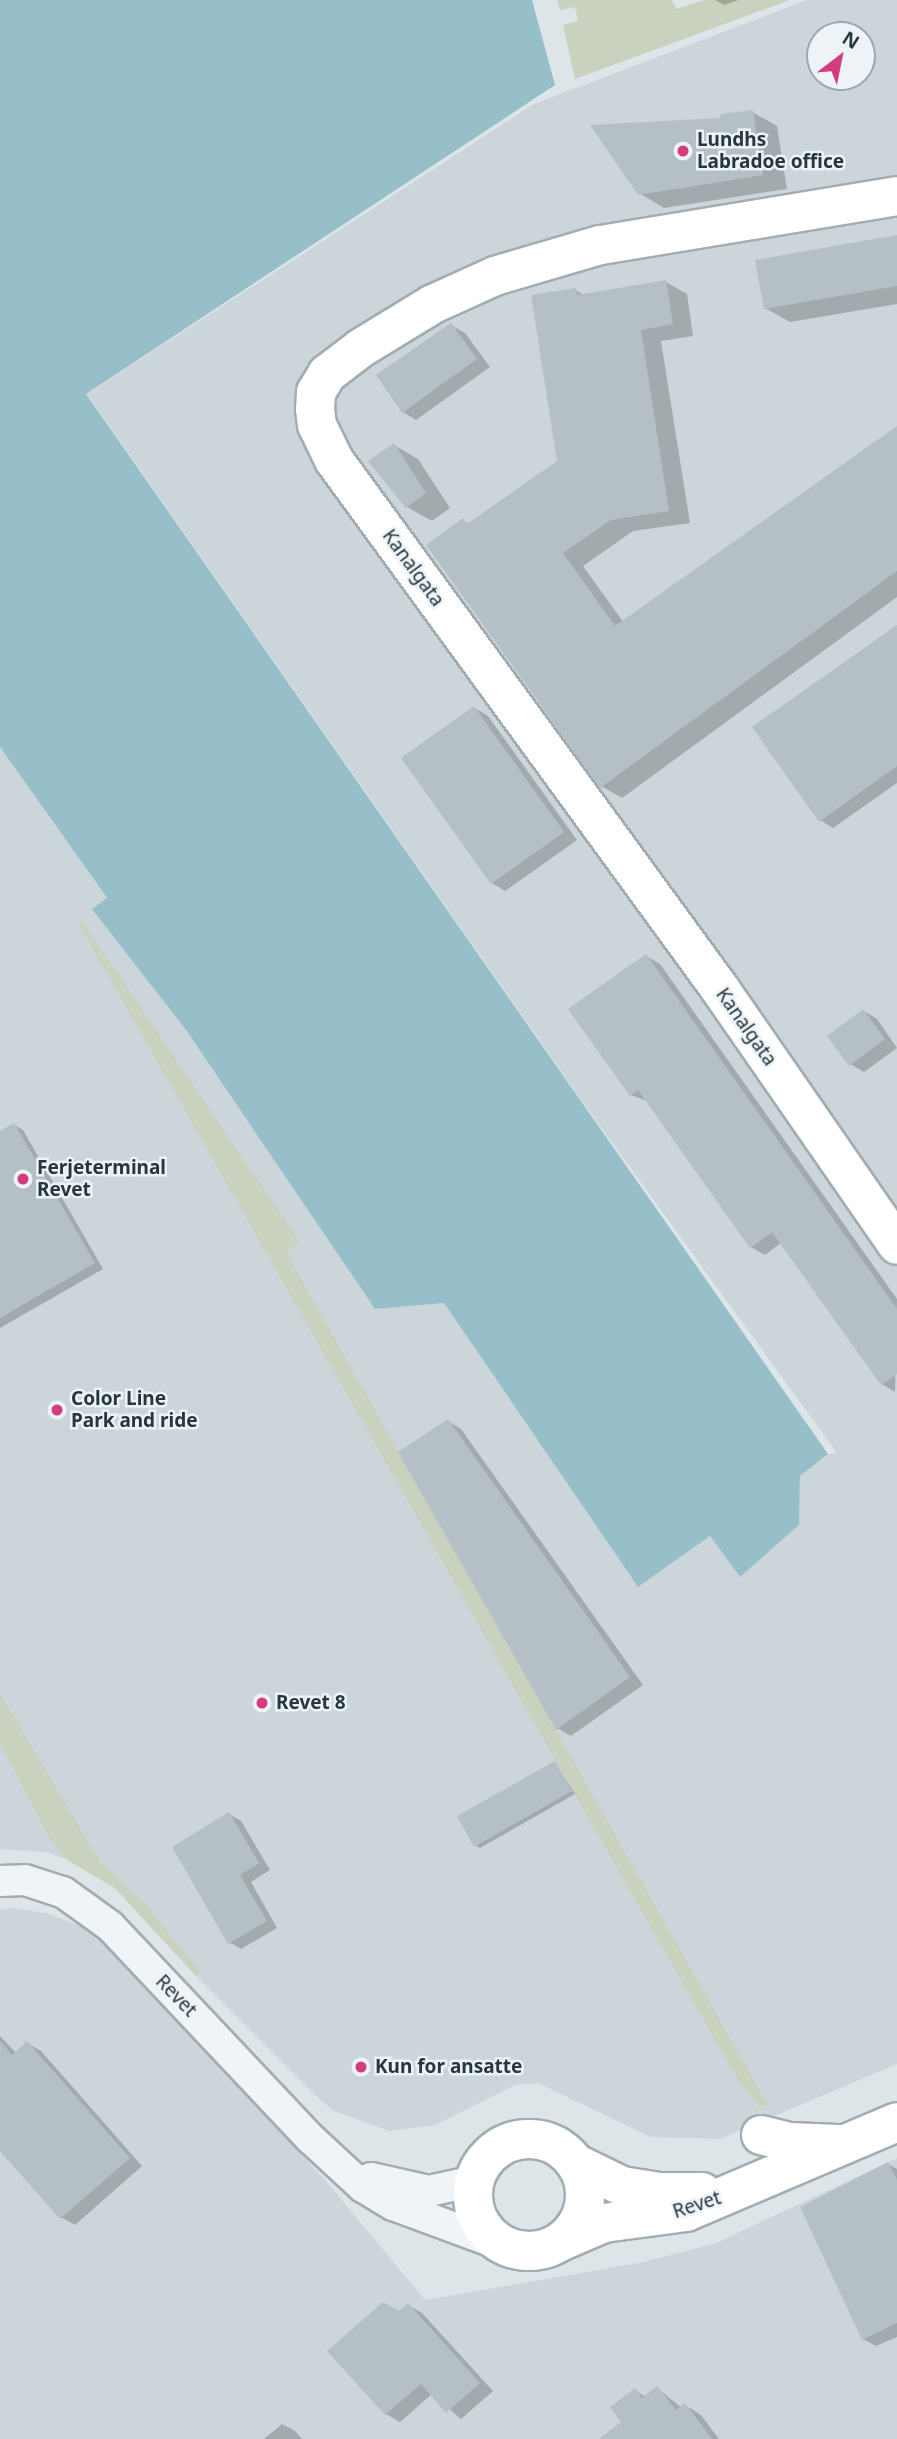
<!DOCTYPE html>
<html>
<head>
<meta charset="utf-8">
<style>
	body { margin:0 }
	#map { position:relative; width:897px; height:2439px; overflow:hidden; background:#dde5e8; font-family:"Noto Sans",sans-serif }
	div>[style] { position:absolute }
	.built>* { inset:0; background:#cbd5da }
	.green>* { inset:0; background:#c9d2be }
	.water>* { inset:0; background:#96bfca }
	.shadow>* { inset:0; background:#0003 }
	.building>* { inset:0; background:#b4c0c5 }
	.roads { filter:drop-shadow(2px 0 #a2adb2) drop-shadow(-2px 0 #a2adb2) drop-shadow(0 2px #a2adb2) drop-shadow(0 -2px #a2adb2) }
	.minor>* { height:30px; margin:-15px; padding:0 15px; transform-origin:15px; border-radius:15px; background:#f0f4f6 }
	.major>* { height:38px; margin:-19px; padding:0 19px; transform-origin:19px; border-radius:19px; background:#fff }
	.highway>* { height:38px; margin:-19px; padding:0 19px; transform-origin:19px; border-radius:19px; background:#fff }
	.highway>.ring { margin:-19px; padding:0; box-sizing:content-box; background:none; border:38px solid #fff; border-radius:50% }
	.dots>* { width:19px; height:19px; translate:-50% -50%; box-sizing:border-box; border:4px solid #edf3f6; border-radius:50% }
	span { translate:-50% -50%; white-space:nowrap; text-align:center; line-height:1.15; -webkit-text-stroke:5px #edf3f6; paint-order:stroke }
	.poi-label { font-size:19px; color:#26373f; font-weight:700 }
	.left { translate:0 -50%; text-align:left }
	.street-label { font-size:19px; color:#26373f }
	.north { position:absolute; left:806px; top:21px; width:70px; height:70px; box-sizing:border-box; background:#edf3f6; border:2px solid #9da8ad; border-radius:50%; rotate:32deg; font-size:19px; font-weight:700; line-height:28px; text-align:center; color:#26373f }
	.north::after { content:''; display:block; margin:auto; width:24px; height:32px; background:#d43b80; clip-path:polygon(50% 0,100% 100%,50% 72%,0 100%) }
</style>
</head>
<body>
<div id="map">
	<div class="built">
		<i style="clip-path:polygon(evenodd,807px 0,897px 0,897px 2064px,720px 2139px,651px 2137px,538px 2083px,515px 2085px,435px 2125px,389px 2131px,334px 2111px,318px 2098px,196px 1976px,115px 1888px,77px 1863px,46px 1852px,0 1849px,0 747px,107px 899px,93px 909px,186px 1030px,375px 1309px,444px 1303px,638px 1587px,710px 1536px,739px 1576px,799px 1525px,800px 1476px,828px 1454px,837px 1453px,587px 1108px,87px 394px,534px 104px,807px 0,820px 35px,862px 35px,862px 77px,820px 77px,820px 35px)"></i>
		<i style="clip-path:polygon(11px 1908px,46px 1913px,80px 1926px,105px 1944px,326px 2181px,425px 2300px,639px 2263px,714px 2244px,897px 2158px,897px 2439px,0 2439px,0 1910px)"></i>
	</div>
	<div class="green">
		<i style="clip-path:polygon(557px 0,672px 0,676px 9px,704px 0,790px 0,575px 79px,563px 25px,578px 21px,575px 7px,560px 10px)"></i>
		<i style="clip-path:polygon(82px 921px,300px 1242px,286px 1252px,768px 2105px,759px 2107px,735px 2075px,83px 932px,78px 922px)"></i>
		<i style="clip-path:polygon(0 1693px,101px 1863px,148px 1907px,199px 1970px,196px 1976px,115px 1888px,67px 1860px,48px 1836px,0 1743px)"></i>
	</div>
	<div class="water">
		<i style="clip-path:polygon(0 0,532px 0,555px 85px,86px 394px,828px 1454px,800px 1476px,799px 1525px,740px 1577px,710px 1536px,638px 1587px,444px 1303px,375px 1309px,186px 1030px,92px 909px,107px 898px,0 747px)"></i>
	</div>
	<div class="shadow">
		<i style="clip-path:polygon(715px 0,739px 0,724px 5px)"></i>
		<i style="clip-path:polygon(752px 112px,777px 126px,787px 189px,664px 208px,639px 193px,721px 120px)"></i>
		<i style="clip-path:polygon(897px 237px,897px 304px,790px 322px,765px 308px)"></i>
		<i style="clip-path:polygon(666px 282px,687px 294px,693px 336px,661px 341px,690px 523px,633px 531px,583px 566px,624px 623px,897px 429px,897px 597px,622px 798px,601px 786px,463px 521px,470px 524px,558px 462px,575px 290px,585px 296px)"></i>
		<i style="clip-path:polygon(451px 325px,465px 333px,490px 367px,416px 420px,403px 412px)"></i>
		<i style="clip-path:polygon(394px 445px,418px 459px,450px 508px,432px 521px,407px 507px)"></i>
		<i style="clip-path:polygon(897px 627px,897px 783px,833px 828px,820px 820px)"></i>
		<i style="clip-path:polygon(475px 708px,488px 716px,577px 840px,505px 891px,492px 883px)"></i>
		<i style="clip-path:polygon(646px 956px,660px 964px,897px 1299px,895px 1392px,882px 1384px,782px 1242px,765px 1255px,751px 1247px,647px 1101px,631px 1095px)"></i>
		<i style="clip-path:polygon(864px 1011px,877px 1019px,897px 1048px,864px 1072px,850px 1064px)"></i>
		<i style="clip-path:polygon(14px 1125px,23px 1130px,103px 1269px,0 1328px,0 1133px)"></i>
		<i style="clip-path:polygon(448px 1421px,461px 1429px,643px 1685px,571px 1736px,557px 1728px)"></i>
		<i style="clip-path:polygon(555px 1763px,575px 1794px,480px 1848px,476px 1846px)"></i>
		<i style="clip-path:polygon(229px 1814px,241px 1821px,270px 1870px,251px 1882px,277px 1928px,241px 1949px,229px 1942px)"></i>
		<i style="clip-path:polygon(0 2036px,16px 2053px,27px 2043px,41px 2051px,142px 2166px,75px 2225px,61px 2217px,0 2148px)"></i>
		<i style="clip-path:polygon(888px 2164px,897px 2169px,897px 2337px,876px 2346px,863px 2339px)"></i>
		<i style="clip-path:polygon(408px 2305px,422px 2313px,493px 2391px,461px 2419px,432px 2394px,400px 2422px,386px 2414px,399px 2313px)"></i>
		<i style="clip-path:polygon(657px 2388px,682px 2408px,685px 2405px,701px 2415px,719px 2439px,602px 2439px,624px 2422px,635px 2390px,646px 2397px)"></i>
		<i style="clip-path:polygon(282px 2424px,295px 2431px,302px 2439px,264px 2439px)"></i>
	</div>
	<div class="building">
		<i style="clip-path:polygon(753px 110px,763px 175px,638px 195px,590px 125px,720px 118px,721px 114px)"></i>
		<i style="clip-path:polygon(897px 235px,897px 286px,764px 309px,755px 260px)"></i>
		<i style="clip-path:polygon(666px 280px,673px 324px,641px 330px,669px 511px,611px 520px,563px 553px,615px 626px,897px 426px,897px 571px,600px 788px,426px 545px,463px 518px,467px 524px,557px 461px,531px 295px,576px 288px,577px 295px)"></i>
		<i style="clip-path:polygon(451px 323px,477px 359px,402px 413px,376px 375px)"></i>
		<i style="clip-path:polygon(394px 443px,426px 493px,406px 508px,368px 461px)"></i>
		<i style="clip-path:polygon(897px 625px,897px 766px,819px 822px,752px 727px)"></i>
		<i style="clip-path:polygon(474px 706px,564px 832px,491px 884px,401px 758px)"></i>
		<i style="clip-path:polygon(646px 954px,897px 1309px,897px 1374px,881px 1385px,772px 1232px,750px 1248px,638px 1090px,630px 1096px,568px 1009px)"></i>
		<i style="clip-path:polygon(863px 1009px,885px 1039px,849px 1066px,827px 1036px)"></i>
		<i style="clip-path:polygon(14px 1123px,95px 1263px,0 1318px,0 1131px)"></i>
		<i style="clip-path:polygon(448px 1419px,630px 1677px,556px 1730px,398px 1452px)"></i>
		<i style="clip-path:polygon(555px 1761px,572px 1791px,474px 1847px,457px 1816px)"></i>
		<i style="clip-path:polygon(229px 1812px,259px 1863px,240px 1875px,267px 1921px,228px 1944px,172px 1847px)"></i>
		<i style="clip-path:polygon(0 2041px,12px 2055px,27px 2041px,130px 2158px,60px 2219px,0 2151px)"></i>
		<i style="clip-path:polygon(888px 2162px,897px 2180px,897px 2323px,862px 2340px,800px 2207px)"></i>
		<i style="clip-path:polygon(383px 2302px,399px 2311px,408px 2303px,480px 2383px,446px 2413px,421px 2384px,385px 2415px,327px 2351px)"></i>
		<i style="clip-path:polygon(657px 2386px,676px 2410px,685px 2403px,712px 2439px,599px 2439px,621px 2422px,610px 2407px,635px 2388px,642px 2398px)"></i>
	</div>
	<div class="roads">
		<div class="minor">
			<i style="left:0;top:1881px;width:25px;rotate:-2deg"></i>
			<i style="left:25px;top:1880px;width:40px;rotate:18deg"></i>
			<i style="left:63px;top:1892px;width:58px;rotate:35.9deg"></i>
			<i style="left:110px;top:1926px;width:293px;rotate:46.7deg"></i>
			<i style="left:311px;top:2139px;width:71px;rotate:42.7deg"></i>
			<i style="left:363px;top:2187px;width:35px;rotate:31deg"></i>
			<i style="left:393px;top:2205px;width:124px;rotate:20.3deg"></i>
			<i style="left:371px;top:2178px;width:59px;rotate:12.6deg"></i>
			<i style="left:429px;top:2191px;width:46px;rotate:-12.5deg"></i>
		</div>
		<div class="major">
			<i style="left:897px;top:196px;width:301px;rotate:170.6deg"></i>
			<i style="left:600px;top:245px;width:109px;rotate:163.6deg"></i>
			<i style="left:495px;top:276px;width:68px;rotate:155.7deg"></i>
			<i style="left:433px;top:304px;width:84px;rotate:148.6deg"></i>
			<i style="left:361px;top:348px;width:43px;rotate:142.6deg"></i>
			<i style="left:327px;top:374px;width:21px;rotate:121deg"></i>
			<i style="left:316px;top:392px;width:17px;rotate:93deg"></i>
			<i style="left:315px;top:409px;width:16px;rotate:83deg"></i>
			<i style="left:317px;top:425px;width:39px;rotate:64deg"></i>
			<i style="left:334px;top:460px;width:655px;rotate:53.88deg"></i>
			<i style="left:720px;top:989px;width:311px;rotate:55.3deg"></i>
		</div>
		<div class="highway">
			<i style="left:761px;top:2135px;width:30px;rotate:14deg"></i>
			<i style="left:790px;top:2142px;width:48px;rotate:2.4deg"></i>
			<i class="ring" style="left:473px;top:2139px;width:74px;height:74px"></i>
			<i style="left:575px;top:2163px;width:52px;rotate:26.1deg"></i>
			<i style="left:622px;top:2186px;width:38px;rotate:9deg"></i>
			<i style="left:660px;top:2192px;width:42px"></i>
			<i style="left:562px;top:2241px;width:46px;rotate:-23.2deg"></i>
			<i style="left:604px;top:2223px;width:83px;rotate:-7.6deg"></i>
			<i style="left:686px;top:2212px;width:229px;rotate:-23.1deg"></i>
		</div>
	</div>
	<div class="dots">
		<i style="left:683px;top:151px;background:#d43b80"></i>
		<i style="left:23px;top:1179px;background:#d43b80"></i>
		<i style="left:57px;top:1410px;background:#d43b80"></i>
		<i style="left:262px;top:1703px;background:#d43b80"></i>
		<i style="left:361px;top:2067px;background:#d43b80"></i>
	</div>
	<div class="poi-label">
		<span class="left" style="left:697px;top:151px">Lundhs<br>Labradoe office</span>
		<span class="left" style="left:37px;top:1179px">Ferjeterminal<br>Revet</span>
		<span class="left" style="left:71px;top:1410px">Color Line<br>Park and ride</span>
		<span class="left" style="left:276px;top:1703px">Revet 8</span>
		<span class="left" style="left:375px;top:2067px">Kun for ansatte</span>
	</div>
	<div class="street-label">
		<span style="left:413px;top:568px;rotate:54deg">Kanalgata</span>
		<span style="left:746px;top:1027px;rotate:55deg">Kanalgata</span>
		<span style="left:176px;top:1996px;rotate:46deg">Revet</span>
		<span style="left:697px;top:2205px;rotate:-18deg">Revet</span>
	</div>
	<div class="north">N</div>
</div>
</body>
</html>
